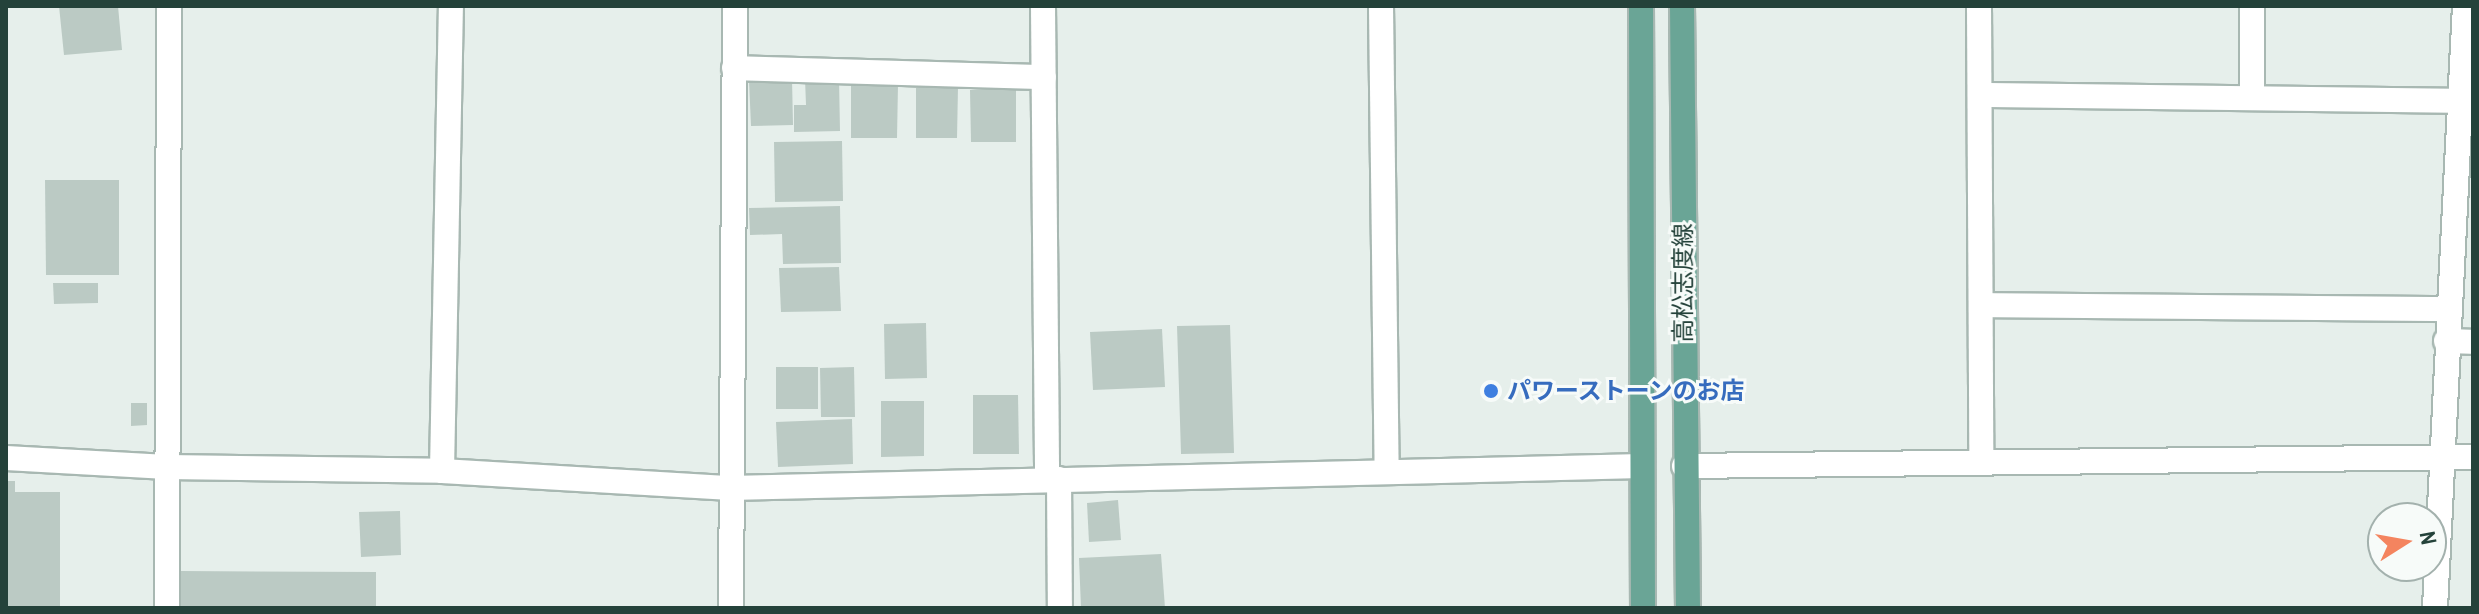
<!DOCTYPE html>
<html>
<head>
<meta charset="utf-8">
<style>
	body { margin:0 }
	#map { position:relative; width:2479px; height:614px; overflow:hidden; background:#e6efeb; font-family:"Archivo Narrow","Noto Sans JP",sans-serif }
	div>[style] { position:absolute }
	.building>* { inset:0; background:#bbcac4 }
	.roads { filter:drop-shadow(2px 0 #a8b8b2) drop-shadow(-2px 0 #a8b8b2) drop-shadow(0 2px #a8b8b2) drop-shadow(0 -2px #a8b8b2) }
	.minor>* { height:24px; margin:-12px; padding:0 12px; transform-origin:12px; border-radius:12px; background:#fff }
	.major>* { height:24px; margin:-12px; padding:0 12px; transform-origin:12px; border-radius:12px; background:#6aa596 }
	.dots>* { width:22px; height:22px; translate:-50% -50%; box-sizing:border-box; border:4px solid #f7fbf9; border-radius:50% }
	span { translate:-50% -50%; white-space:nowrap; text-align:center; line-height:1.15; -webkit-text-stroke:6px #f7fbf9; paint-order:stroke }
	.street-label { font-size:24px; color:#24423a }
	.shop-label { font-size:24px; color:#366cbe; font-weight:700 }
	.left { translate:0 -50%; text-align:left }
	.frame { position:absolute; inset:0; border:8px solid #24423a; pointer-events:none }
	.north { position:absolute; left:2367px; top:502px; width:80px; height:80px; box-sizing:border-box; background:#f7fbf9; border:2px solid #a3b1ad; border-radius:50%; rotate:79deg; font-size:22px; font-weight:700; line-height:32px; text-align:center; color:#24423a }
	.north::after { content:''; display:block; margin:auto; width:28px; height:36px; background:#f4845f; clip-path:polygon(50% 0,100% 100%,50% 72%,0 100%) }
</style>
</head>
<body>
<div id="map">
	<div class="building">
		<i style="clip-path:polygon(59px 6px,118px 6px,122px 50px,64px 55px)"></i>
		<i style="clip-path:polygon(839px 78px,840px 131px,794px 132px,794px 105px,806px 105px,805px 79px)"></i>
		<i style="clip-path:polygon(792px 79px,793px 125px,751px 126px,749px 80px)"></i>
		<i style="clip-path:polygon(851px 84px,898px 84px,897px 138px,851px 138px)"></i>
		<i style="clip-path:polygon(958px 87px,957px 138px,916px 138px,916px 88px)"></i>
		<i style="clip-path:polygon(1016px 89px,1016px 142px,971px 142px,970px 90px)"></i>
		<i style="clip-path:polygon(842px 141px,843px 201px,775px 202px,774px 142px)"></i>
		<i style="clip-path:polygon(45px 180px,119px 180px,119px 275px,46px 275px)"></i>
		<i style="clip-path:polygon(840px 206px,841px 263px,783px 264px,782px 234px,750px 235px,749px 208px)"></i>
		<i style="clip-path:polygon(839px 267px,841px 311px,781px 312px,779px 268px)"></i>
		<i style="clip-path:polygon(53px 283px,98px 283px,98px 303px,54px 304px)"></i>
		<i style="clip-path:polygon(926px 323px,927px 378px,885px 379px,884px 324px)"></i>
		<i style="clip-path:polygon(1230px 325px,1234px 453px,1181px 454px,1177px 326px)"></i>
		<i style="clip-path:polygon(1162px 329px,1165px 387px,1093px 390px,1090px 332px)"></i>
		<i style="clip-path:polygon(776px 367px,818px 367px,818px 409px,776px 409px)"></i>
		<i style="clip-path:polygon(854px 367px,855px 417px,821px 417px,820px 368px)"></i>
		<i style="clip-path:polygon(973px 395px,1018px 395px,1019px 454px,973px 454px)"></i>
		<i style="clip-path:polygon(881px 401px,924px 401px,924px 456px,881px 457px)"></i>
		<i style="clip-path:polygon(131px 403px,147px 403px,147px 425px,131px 426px)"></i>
		<i style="clip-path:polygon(852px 419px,853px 464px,778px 467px,776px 422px)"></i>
		<i style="clip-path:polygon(6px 481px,15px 481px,15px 492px,60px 492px,60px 608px,6px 608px)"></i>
		<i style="clip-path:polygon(1118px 500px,1121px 540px,1089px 542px,1087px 503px)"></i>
		<i style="clip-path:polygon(400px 511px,401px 555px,361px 557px,359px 512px)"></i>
		<i style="clip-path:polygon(1161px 554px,1165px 608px,1081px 608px,1079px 558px)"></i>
		<i style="clip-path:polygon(180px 571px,376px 572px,376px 608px,180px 608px)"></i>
	</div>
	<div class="roads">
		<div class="minor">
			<i style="left:1043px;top:6px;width:473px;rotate:89.5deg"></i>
			<i style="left:1381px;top:6px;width:463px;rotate:89.3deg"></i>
			<i style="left:1979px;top:6px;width:457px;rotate:89.7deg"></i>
			<i style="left:2252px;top:6px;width:92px;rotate:90deg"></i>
			<i style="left:734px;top:68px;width:310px;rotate:1.7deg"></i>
			<i style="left:1980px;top:95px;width:480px;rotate:0.7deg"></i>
			<i style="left:1981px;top:305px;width:468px;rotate:0.5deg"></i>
			<i style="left:2446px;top:341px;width:27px;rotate:2deg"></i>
			<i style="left:6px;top:458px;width:161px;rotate:3.2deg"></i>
			<i style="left:167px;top:467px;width:275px;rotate:0.8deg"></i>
			<i style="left:442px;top:471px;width:289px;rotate:3.4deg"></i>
			<i style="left:730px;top:488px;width:912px;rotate:-1.38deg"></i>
			<i style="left:1684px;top:466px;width:789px;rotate:-0.65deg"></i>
			<i style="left:442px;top:471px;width:465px;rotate:-88.9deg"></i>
			<i style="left:1059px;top:479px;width:129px;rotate:89.6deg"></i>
			<i style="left:167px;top:608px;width:602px;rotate:-89.81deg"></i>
			<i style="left:731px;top:608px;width:602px;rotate:-89.62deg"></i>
			<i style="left:2435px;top:608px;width:603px;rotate:-87.15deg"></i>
		</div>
		<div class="major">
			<i style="left:1641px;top:6px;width:602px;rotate:89.81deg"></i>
			<i style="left:1682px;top:6px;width:602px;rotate:89.43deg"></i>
		</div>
	</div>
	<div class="dots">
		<i style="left:1491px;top:391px;background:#3f7fe0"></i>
	</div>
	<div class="street-label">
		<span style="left:1683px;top:283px;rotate:-90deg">高松志度線</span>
	</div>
	<div class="shop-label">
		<span class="left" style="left:1507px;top:391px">パワーストーンのお店</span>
	</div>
	<div class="frame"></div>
	<div class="north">N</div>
</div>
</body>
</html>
